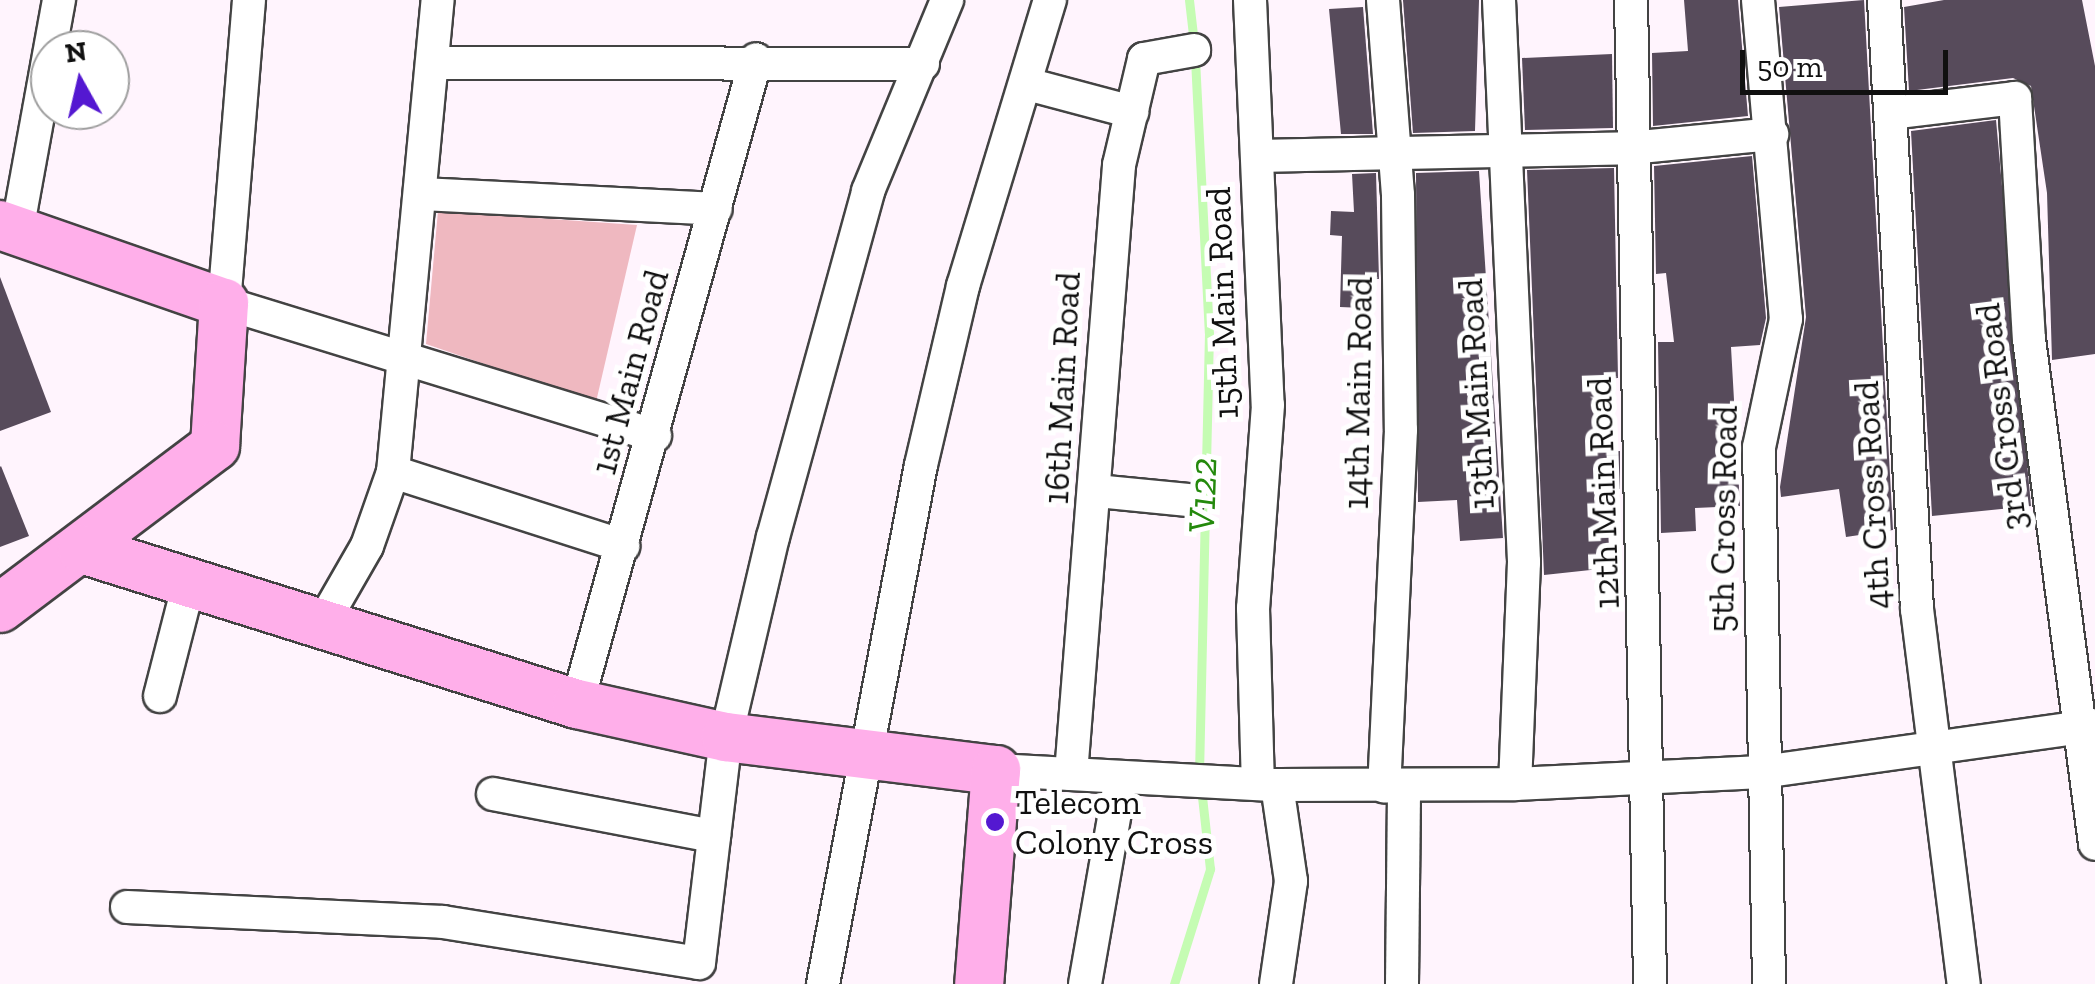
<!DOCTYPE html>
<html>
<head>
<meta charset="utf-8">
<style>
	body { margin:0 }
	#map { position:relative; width:2095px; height:984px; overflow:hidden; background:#fff4fd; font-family:"Zilla Slab",serif }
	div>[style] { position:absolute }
	.green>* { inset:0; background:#efb8c0 }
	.stream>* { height:9px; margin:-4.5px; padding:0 4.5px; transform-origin:4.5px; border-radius:4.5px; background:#c5fcb3 }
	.building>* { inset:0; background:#574b5b }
	.roads { filter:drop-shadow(2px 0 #434343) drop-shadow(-2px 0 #434343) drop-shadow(0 2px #434343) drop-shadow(0 -2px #434343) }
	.street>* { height:32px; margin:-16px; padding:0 16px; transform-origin:16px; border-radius:16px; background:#fff }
	.secondary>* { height:48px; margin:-24px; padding:0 24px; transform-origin:24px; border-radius:24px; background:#ffafea }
	.dots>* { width:28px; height:28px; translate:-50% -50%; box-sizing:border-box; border:5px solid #fff; border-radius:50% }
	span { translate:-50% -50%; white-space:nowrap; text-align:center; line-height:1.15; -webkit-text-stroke:10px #fff; paint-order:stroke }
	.street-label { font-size:35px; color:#101010 }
	.poi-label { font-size:35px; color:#101010 }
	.left { translate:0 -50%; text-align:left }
	.water-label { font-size:38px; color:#24890c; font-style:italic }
	.north { position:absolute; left:30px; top:30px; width:100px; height:100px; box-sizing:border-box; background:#fff; border:2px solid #9f9f9f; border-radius:50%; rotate:352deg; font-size:28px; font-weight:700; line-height:40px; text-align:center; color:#101010 }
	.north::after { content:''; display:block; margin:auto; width:35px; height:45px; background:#5418d1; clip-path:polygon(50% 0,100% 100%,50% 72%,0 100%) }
	.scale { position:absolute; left:1740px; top:50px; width:208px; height:45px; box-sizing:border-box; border:5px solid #101010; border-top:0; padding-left:12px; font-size:30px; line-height:35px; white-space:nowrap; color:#101010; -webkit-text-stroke:8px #fff; paint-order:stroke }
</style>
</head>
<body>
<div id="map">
	<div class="green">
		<i style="clip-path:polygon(438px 211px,637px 225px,596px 402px,426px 344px)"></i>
	</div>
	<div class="stream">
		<i style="left:1189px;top:0;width:43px;rotate:83.4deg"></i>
		<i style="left:1195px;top:59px;width:274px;rotate:87.1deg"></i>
		<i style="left:1209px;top:333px;width:439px;rotate:91.3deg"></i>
		<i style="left:1174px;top:984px;width:121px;rotate:-72.6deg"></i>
		<i style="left:1210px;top:869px;width:81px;rotate:-96.3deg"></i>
	</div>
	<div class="building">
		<i style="clip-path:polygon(1403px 0,1479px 0,1475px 131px,1413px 133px)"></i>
		<i style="clip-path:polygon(1684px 0,1738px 0,1748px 116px,1653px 126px,1652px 53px,1688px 51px)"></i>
		<i style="clip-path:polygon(1864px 0,1893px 530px,1846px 537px,1839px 489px,1781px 497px,1780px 487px,1806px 317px,1779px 7px)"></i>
		<i style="clip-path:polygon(1944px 0,2082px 0,2095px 66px,2095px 354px,2052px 360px,2047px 193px,2031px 86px,2013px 78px,1909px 91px,1904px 7px)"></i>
		<i style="clip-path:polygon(1363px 7px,1373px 134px,1341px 134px,1329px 9px)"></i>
		<i style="clip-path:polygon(1612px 54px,1613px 128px,1525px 130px,1522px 58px)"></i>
		<i style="clip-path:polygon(1996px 120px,2031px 506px,1932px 516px,1911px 131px)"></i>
		<i style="clip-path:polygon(1752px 156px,1766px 318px,1760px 345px,1731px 347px,1740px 506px,1695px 508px,1696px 531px,1661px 533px,1658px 342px,1674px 342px,1666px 273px,1656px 274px,1654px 166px)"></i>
		<i style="clip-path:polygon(1614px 168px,1618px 378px,1601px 379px,1605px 452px,1620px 451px,1620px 489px,1608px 490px,1609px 568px,1544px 575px,1527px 170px)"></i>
		<i style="clip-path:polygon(1479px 171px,1503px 538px,1460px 541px,1457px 500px,1418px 502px,1416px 173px)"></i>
		<i style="clip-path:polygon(1376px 173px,1379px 279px,1365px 278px,1364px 308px,1340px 307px,1342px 236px,1330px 235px,1331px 211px,1354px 212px,1352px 174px)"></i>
		<i style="clip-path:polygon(0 277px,51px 412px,0 431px)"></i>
		<i style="clip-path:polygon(1px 466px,29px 536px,0 547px,0 467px)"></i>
	</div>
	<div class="roads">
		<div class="street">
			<i style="left:249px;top:0;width:304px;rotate:94.7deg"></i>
			<i style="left:224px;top:303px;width:451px;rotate:17.1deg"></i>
			<i style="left:1250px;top:0;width:405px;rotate:87.5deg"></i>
			<i style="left:1268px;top:405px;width:204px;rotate:94.2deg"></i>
			<i style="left:1253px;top:608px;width:176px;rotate:88.4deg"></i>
			<i style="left:1383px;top:0;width:196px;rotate:85.6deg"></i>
			<i style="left:1398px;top:195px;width:235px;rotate:89.3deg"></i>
			<i style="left:1401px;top:430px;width:357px;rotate:92.7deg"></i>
			<i style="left:1499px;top:0;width:563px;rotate:87.45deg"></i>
			<i style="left:1524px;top:562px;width:222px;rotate:92.3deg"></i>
			<i style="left:1631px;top:0;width:984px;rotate:88.89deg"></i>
			<i style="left:1758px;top:0;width:320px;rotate:85deg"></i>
			<i style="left:1786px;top:319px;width:131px;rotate:101.9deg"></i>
			<i style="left:1759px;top:447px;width:537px;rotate:88.93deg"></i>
			<i style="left:1884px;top:0;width:610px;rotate:86.9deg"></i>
			<i style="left:1917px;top:609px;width:378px;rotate:82.9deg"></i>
			<i style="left:435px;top:63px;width:488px;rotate:0.1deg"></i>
			<i style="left:1027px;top:84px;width:109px;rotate:14.9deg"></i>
			<i style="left:1891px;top:113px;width:125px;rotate:-6.9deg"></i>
			<i style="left:2015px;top:98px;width:241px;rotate:86.7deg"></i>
			<i style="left:2029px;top:339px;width:509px;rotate:82.55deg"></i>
			<i style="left:1257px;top:156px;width:373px;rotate:-1.2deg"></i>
			<i style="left:1630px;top:148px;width:143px;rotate:-5.6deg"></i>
			<i style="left:423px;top:194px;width:293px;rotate:2.9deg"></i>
			<i style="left:17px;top:231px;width:235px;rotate:-79.7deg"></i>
			<i style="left:393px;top:472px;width:242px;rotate:17.8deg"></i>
			<i style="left:1096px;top:491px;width:92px;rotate:5.6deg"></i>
			<i style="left:321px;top:626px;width:92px;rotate:-60.1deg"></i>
			<i style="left:367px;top:546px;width:78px;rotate:-70.6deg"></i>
			<i style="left:393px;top:472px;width:474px;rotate:-84.6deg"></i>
			<i style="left:160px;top:696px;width:117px;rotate:-75.6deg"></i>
			<i style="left:577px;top:704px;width:669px;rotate:-74.49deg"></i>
			<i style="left:996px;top:770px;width:281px;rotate:3.1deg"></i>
			<i style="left:1277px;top:785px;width:238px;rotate:-0.2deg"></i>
			<i style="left:1515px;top:784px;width:247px;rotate:-2.8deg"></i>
			<i style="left:1762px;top:772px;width:336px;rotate:-8deg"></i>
			<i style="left:1071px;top:774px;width:611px;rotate:-85.49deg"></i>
			<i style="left:1119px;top:165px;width:109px;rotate:-76.7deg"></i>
			<i style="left:1144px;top:59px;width:51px;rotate:-10.2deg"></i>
			<i style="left:493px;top:794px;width:225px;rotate:10.8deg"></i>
			<i style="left:127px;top:907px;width:316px;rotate:2.7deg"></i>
			<i style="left:443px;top:922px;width:259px;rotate:9.1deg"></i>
			<i style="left:699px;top:963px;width:228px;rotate:-83.2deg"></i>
			<i style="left:726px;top:737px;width:205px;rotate:-76.8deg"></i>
			<i style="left:773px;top:537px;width:359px;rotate:-74.6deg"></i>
			<i style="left:868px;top:191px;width:207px;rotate:-67.5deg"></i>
			<i style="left:823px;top:984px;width:528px;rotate:-79.31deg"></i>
			<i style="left:921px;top:465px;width:184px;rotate:-76.8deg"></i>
			<i style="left:963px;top:286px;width:299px;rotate:-73.1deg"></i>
			<i style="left:1085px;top:984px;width:210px;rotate:-80.1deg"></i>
			<i style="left:1276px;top:984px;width:104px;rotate:-81.7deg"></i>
			<i style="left:1291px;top:881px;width:97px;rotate:-98.3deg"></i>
			<i style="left:1402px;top:984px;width:197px;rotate:-89.4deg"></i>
		</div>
		<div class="secondary">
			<i style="left:0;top:225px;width:237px;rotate:19.2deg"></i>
			<i style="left:224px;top:303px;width:143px;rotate:93.6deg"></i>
			<i style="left:215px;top:446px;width:269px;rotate:143deg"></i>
			<i style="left:82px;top:549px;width:519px;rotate:17.39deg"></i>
			<i style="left:577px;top:704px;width:153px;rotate:12.5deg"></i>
			<i style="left:726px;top:737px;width:272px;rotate:7deg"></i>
			<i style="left:996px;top:770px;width:215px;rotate:94.5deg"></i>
		</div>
	</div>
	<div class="dots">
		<i style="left:995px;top:822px;background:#5418d1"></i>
	</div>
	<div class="street-label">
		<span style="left:1222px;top:303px;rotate:-92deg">15th Main Road</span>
		<span style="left:630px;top:372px;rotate:-75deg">1st Main Road</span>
		<span style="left:1062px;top:388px;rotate:-87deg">16th Main Road</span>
		<span style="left:1358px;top:393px;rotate:-89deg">14th Main Road</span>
		<span style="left:1476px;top:394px;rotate:-93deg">13th Main Road</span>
		<span style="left:2001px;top:417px;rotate:-97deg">3rd Cross Road</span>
		<span style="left:1603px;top:493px;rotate:-92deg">12th Main Road</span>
		<span style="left:1872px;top:495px;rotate:-93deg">4th Cross Road</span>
		<span style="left:1723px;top:519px;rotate:-89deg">5th Cross Road</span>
	</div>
	<div class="poi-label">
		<span class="left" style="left:1015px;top:822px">Telecom<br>Colony Cross</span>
	</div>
	<div class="water-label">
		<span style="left:1203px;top:495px;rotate:-88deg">V122</span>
	</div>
	<div class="north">N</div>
	<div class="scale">50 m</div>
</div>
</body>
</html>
